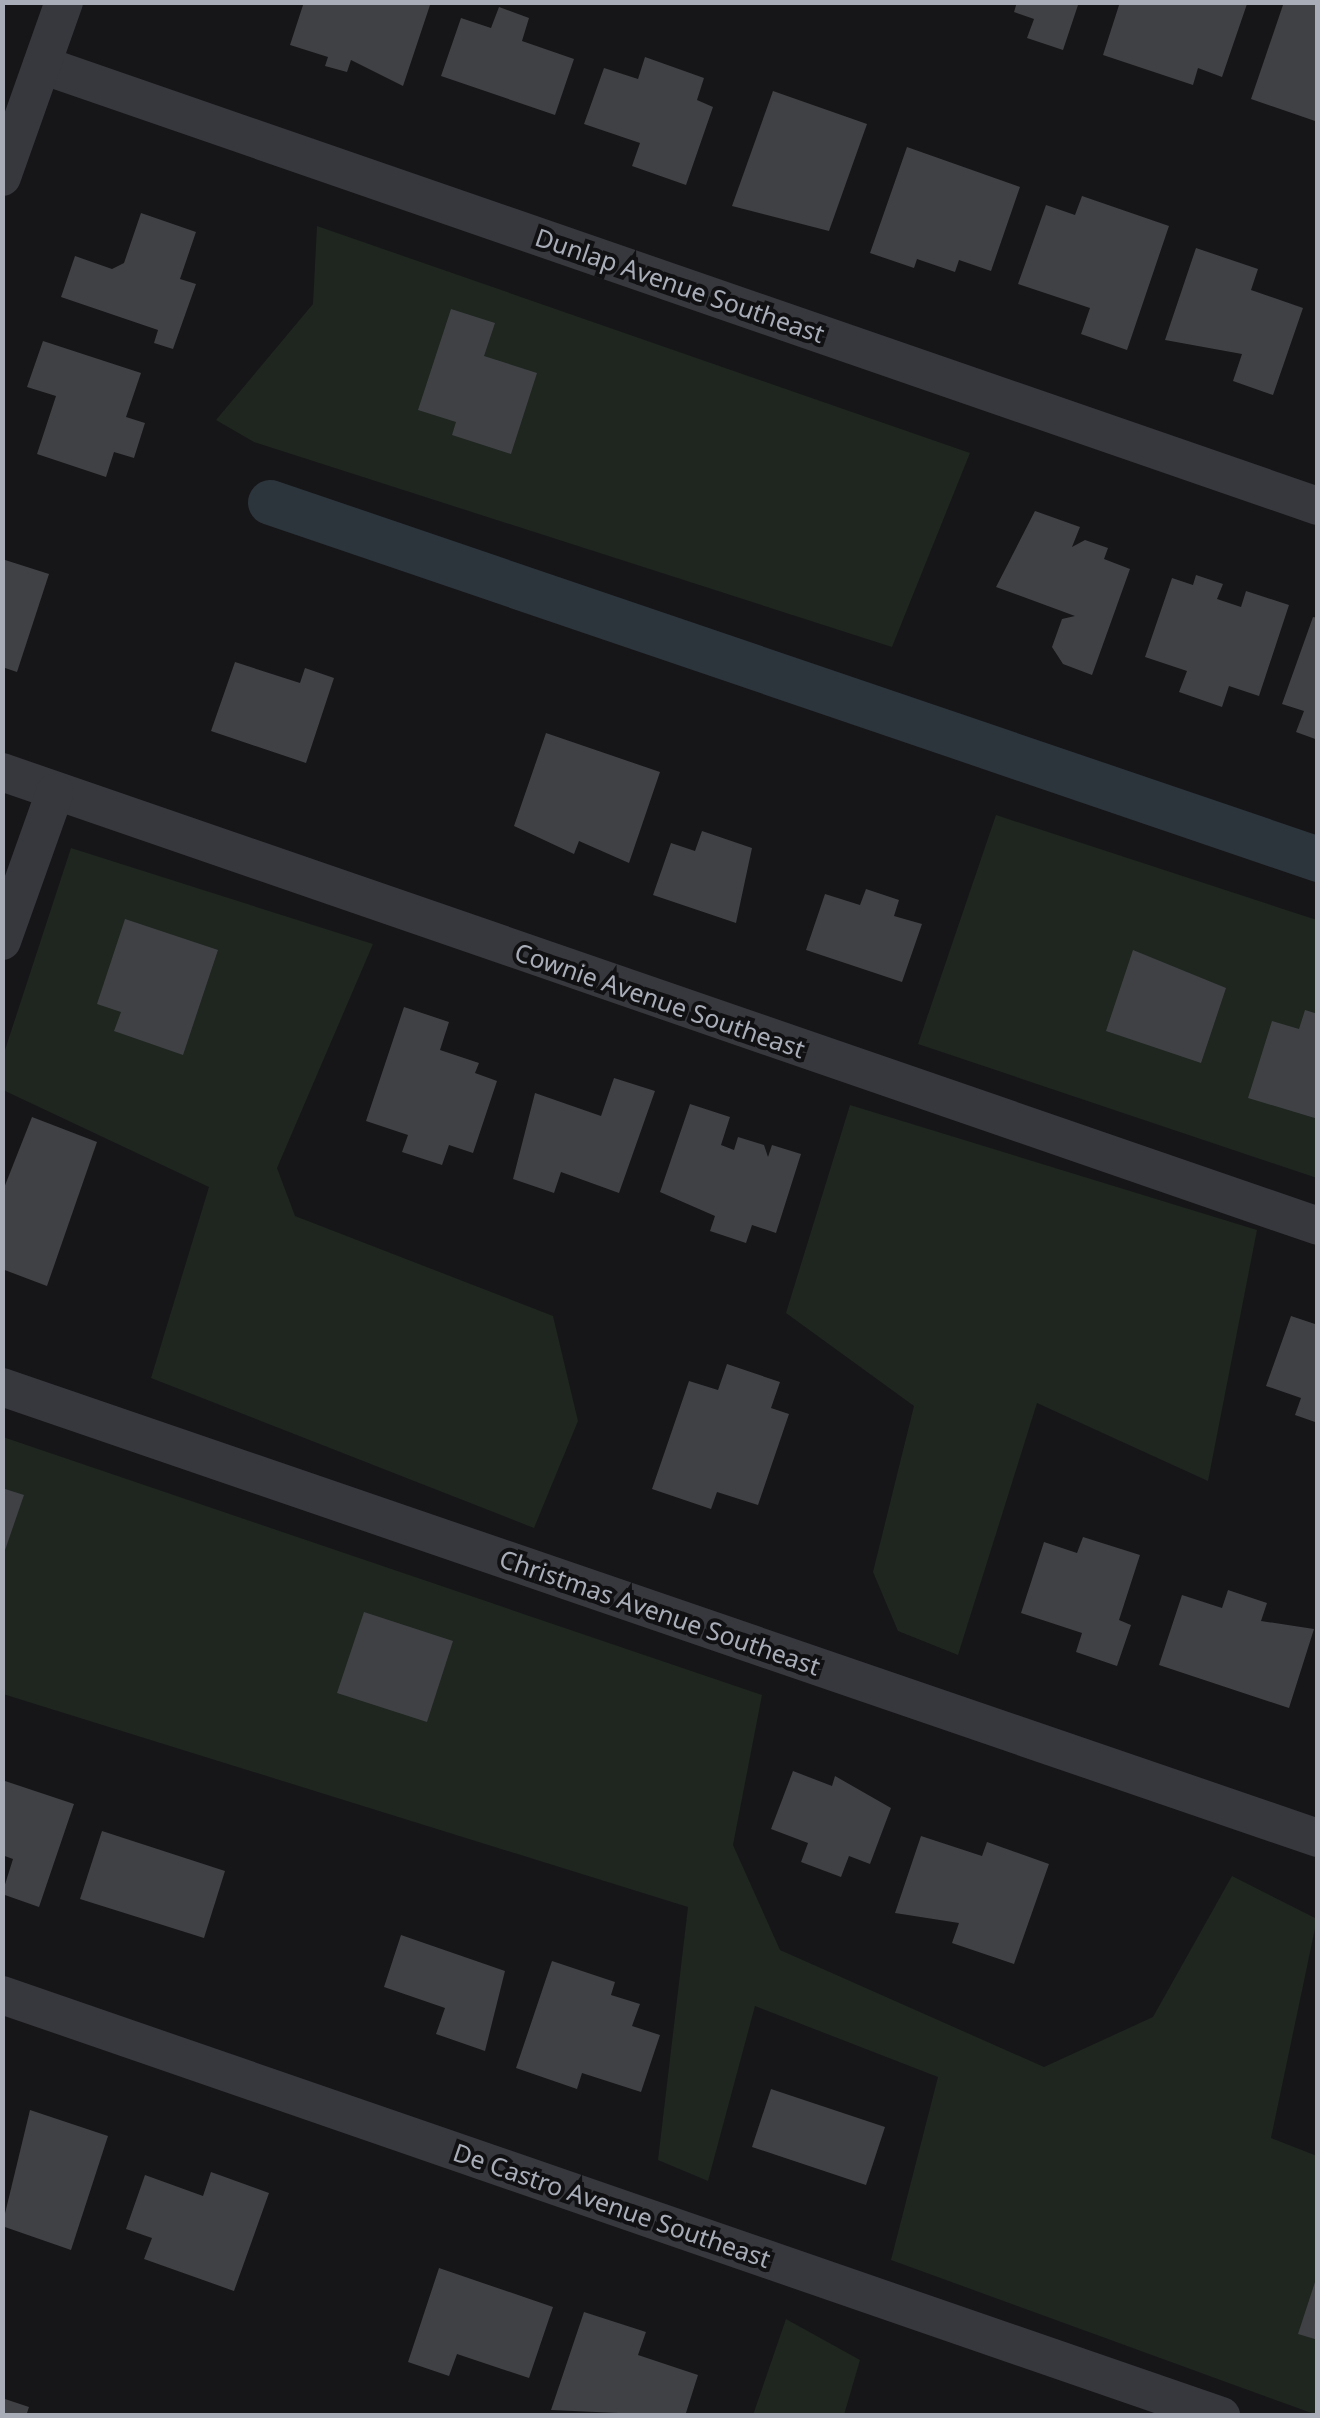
<!DOCTYPE html>
<html>
<head>
<meta charset="utf-8">
<style>
	body { margin:0 }
	#map { position:relative; width:1320px; height:2418px; overflow:hidden; background:#161618; font-family:"Noto Sans",sans-serif }
	div>[style] { position:absolute }
	.green>* { inset:0; background:#1e261f }
	.canal>* { height:45px; margin:-22.5px; padding:0 22.5px; transform-origin:22.5px; border-radius:22.5px; background:#2c353c }
	.building>* { inset:0; background:#404145 }
	.minor>* { height:38px; margin:-19px; padding:0 19px; transform-origin:19px; border-radius:19px; background:#37383d }
	span { translate:-50% -50%; white-space:nowrap; text-align:center; line-height:1.15; -webkit-text-stroke:8px #111113; paint-order:stroke }
	.street-label { font-size:25px; color:#a8adb8 }
	.frame { position:absolute; inset:0; border:5px solid #a8adb8; pointer-events:none }
</style>
</head>
<body>
<div id="map">
	<div class="green">
		<i style="clip-path:polygon(317px 226px,970px 453px,892px 647px,254px 442px,216px 420px,313px 304px)"></i>
		<i style="clip-path:polygon(996px 815px,1317px 920px,1317px 1178px,918px 1044px)"></i>
		<i style="clip-path:polygon(71px 848px,373px 944px,277px 1168px,295px 1216px,553px 1316px,578px 1421px,534px 1528px,151px 1378px,209px 1187px,3px 1090px,3px 1056px)"></i>
		<i style="clip-path:polygon(850px 1105px,1257px 1230px,1208px 1481px,1037px 1403px,958px 1655px,898px 1631px,873px 1572px,914px 1406px,786px 1313px)"></i>
		<i style="clip-path:polygon(3px 1437px,762px 1695px,733px 1845px,780px 1950px,1044px 2067px,1153px 2017px,1232px 1876px,1317px 1919px,1271px 2138px,1317px 2156px,1317px 2415px,891px 2260px,938px 2077px,755px 2006px,708px 2181px,658px 2160px,688px 1907px,3px 1694px)"></i>
		<i style="clip-path:polygon(786px 2319px,860px 2360px,844px 2415px,753px 2415px)"></i>
	</div>
	<div class="canal">
		<i style="left:270px;top:502px;width:1107px;rotate:18.81deg"></i>
	</div>
	<div class="building">
		<i style="clip-path:polygon(304px 2px,431px 2px,403px 86px,351px 60px,347px 72px,325px 66px,328px 57px,290px 45px)"></i>
		<i style="clip-path:polygon(1017px 2px,1079px 2px,1063px 50px,1027px 38px,1034px 19px,1014px 12px)"></i>
		<i style="clip-path:polygon(1120px 2px,1243px 2px,1247px 4px,1222px 77px,1198px 68px,1193px 85px,1103px 55px)"></i>
		<i style="clip-path:polygon(1284px 2px,1318px 2px,1318px 122px,1251px 99px)"></i>
		<i style="clip-path:polygon(499px 7px,529px 18px,522px 41px,574px 59px,555px 115px,441px 76px,461px 18px,491px 28px)"></i>
		<i style="clip-path:polygon(645px 57px,704px 78px,697px 100px,713px 107px,686px 185px,632px 166px,640px 143px,584px 124px,604px 68px,638px 79px)"></i>
		<i style="clip-path:polygon(773px 91px,867px 124px,829px 231px,732px 206px)"></i>
		<i style="clip-path:polygon(907px 147px,1020px 187px,991px 271px,959px 260px,955px 272px,917px 259px,914px 268px,870px 253px)"></i>
		<i style="clip-path:polygon(1082px 196px,1169px 226px,1127px 350px,1081px 334px,1090px 308px,1018px 284px,1046px 205px,1075px 215px)"></i>
		<i style="clip-path:polygon(141px 213px,196px 232px,180px 279px,196px 284px,173px 349px,154px 343px,158px 330px,61px 297px,75px 256px,112px 269px,124px 263px)"></i>
		<i style="clip-path:polygon(1196px 248px,1258px 269px,1251px 290px,1303px 308px,1273px 395px,1233px 381px,1242px 354px,1165px 340px)"></i>
		<i style="clip-path:polygon(451px 309px,495px 323px,484px 356px,537px 373px,511px 454px,452px 435px,456px 422px,418px 410px)"></i>
		<i style="clip-path:polygon(43px 341px,141px 373px,126px 417px,145px 423px,134px 458px,114px 452px,106px 477px,37px 454px,56px 396px,27px 387px)"></i>
		<i style="clip-path:polygon(1035px 511px,1080px 527px,1072px 547px,1085px 540px,1108px 548px,1104px 559px,1130px 569px,1092px 675px,1063px 664px,1052px 647px,1062px 619px,1075px 616px,996px 587px)"></i>
		<i style="clip-path:polygon(2px 559px,49px 574px,17px 672px,2px 667px)"></i>
		<i style="clip-path:polygon(1196px 575px,1223px 584px,1217px 599px,1241px 607px,1246px 591px,1289px 605px,1259px 696px,1229px 686px,1222px 707px,1179px 692px,1187px 671px,1145px 657px,1172px 578px,1193px 585px)"></i>
		<i style="clip-path:polygon(1313px 617px,1318px 618px,1318px 740px,1296px 732px,1304px 711px,1282px 704px)"></i>
		<i style="clip-path:polygon(235px 662px,300px 683px,305px 668px,334px 678px,306px 763px,211px 731px)"></i>
		<i style="clip-path:polygon(546px 733px,660px 772px,629px 863px,579px 841px,574px 854px,514px 826px)"></i>
		<i style="clip-path:polygon(702px 831px,752px 848px,736px 923px,653px 895px,671px 843px,695px 851px)"></i>
		<i style="clip-path:polygon(866px 889px,899px 900px,894px 916px,922px 924px,902px 982px,806px 950px,825px 894px,860px 905px)"></i>
		<i style="clip-path:polygon(125px 919px,218px 950px,183px 1055px,114px 1031px,121px 1012px,97px 1004px)"></i>
		<i style="clip-path:polygon(1133px 950px,1226px 988px,1201px 1063px,1106px 1031px)"></i>
		<i style="clip-path:polygon(404px 1007px,449px 1022px,440px 1050px,479px 1063px,475px 1073px,497px 1081px,473px 1153px,449px 1145px,442px 1165px,402px 1152px,408px 1135px,366px 1121px)"></i>
		<i style="clip-path:polygon(1305px 1010px,1318px 1014px,1318px 1119px,1248px 1098px,1272px 1021px,1299px 1029px)"></i>
		<i style="clip-path:polygon(614px 1078px,655px 1091px,619px 1193px,561px 1172px,554px 1193px,513px 1179px,535px 1093px,601px 1116px)"></i>
		<i style="clip-path:polygon(690px 1104px,730px 1117px,721px 1145px,734px 1150px,738px 1137px,764px 1145px,768px 1157px,772px 1145px,801px 1154px,776px 1233px,752px 1225px,746px 1243px,710px 1231px,715px 1216px,660px 1192px)"></i>
		<i style="clip-path:polygon(32px 1117px,97px 1142px,47px 1286px,2px 1269px,2px 1193px)"></i>
		<i style="clip-path:polygon(1291px 1316px,1318px 1325px,1318px 1423px,1295px 1415px,1301px 1398px,1266px 1386px)"></i>
		<i style="clip-path:polygon(727px 1364px,780px 1382px,771px 1408px,789px 1414px,758px 1505px,717px 1492px,711px 1509px,652px 1489px,689px 1381px,718px 1390px)"></i>
		<i style="clip-path:polygon(2px 1488px,24px 1495px,3px 1556px,2px 1556px)"></i>
		<i style="clip-path:polygon(1083px 1537px,1140px 1555px,1119px 1620px,1131px 1625px,1117px 1666px,1076px 1652px,1082px 1633px,1021px 1613px,1044px 1542px,1077px 1553px)"></i>
		<i style="clip-path:polygon(1228px 1590px,1267px 1603px,1261px 1621px,1314px 1629px,1289px 1708px,1159px 1665px,1182px 1595px,1222px 1608px)"></i>
		<i style="clip-path:polygon(364px 1612px,453px 1641px,427px 1722px,337px 1693px)"></i>
		<i style="clip-path:polygon(793px 1771px,832px 1786px,835px 1776px,891px 1808px,870px 1864px,849px 1856px,841px 1877px,801px 1862px,808px 1843px,771px 1829px)"></i>
		<i style="clip-path:polygon(2px 1780px,74px 1804px,39px 1907px,2px 1894px,13px 1859px,2px 1855px)"></i>
		<i style="clip-path:polygon(102px 1831px,225px 1871px,204px 1938px,80px 1899px)"></i>
		<i style="clip-path:polygon(921px 1836px,982px 1856px,987px 1842px,1049px 1864px,1014px 1964px,952px 1943px,959px 1923px,895px 1913px)"></i>
		<i style="clip-path:polygon(401px 1935px,505px 1971px,485px 2051px,436px 2034px,445px 2008px,384px 1987px)"></i>
		<i style="clip-path:polygon(552px 1961px,615px 1982px,611px 1995px,640px 2004px,632px 2026px,660px 2035px,641px 2092px,582px 2073px,577px 2089px,516px 2068px)"></i>
		<i style="clip-path:polygon(771px 2089px,885px 2127px,866px 2185px,752px 2147px)"></i>
		<i style="clip-path:polygon(30px 2110px,108px 2136px,71px 2250px,2px 2226px)"></i>
		<i style="clip-path:polygon(211px 2172px,269px 2193px,234px 2291px,144px 2259px,152px 2238px,126px 2229px,145px 2175px,203px 2196px)"></i>
		<i style="clip-path:polygon(439px 2268px,553px 2307px,529px 2378px,457px 2354px,449px 2376px,408px 2362px)"></i>
		<i style="clip-path:polygon(1317px 2276px,1318px 2276px,1318px 2340px,1298px 2334px)"></i>
		<i style="clip-path:polygon(584px 2312px,646px 2332px,638px 2355px,698px 2375px,685px 2416px,551px 2410px)"></i>
		<i style="clip-path:polygon(2px 2398px,29px 2407px,26px 2416px,2px 2416px)"></i>
	</div>
	<div class="minor">
		<i style="left:42px;top:65px;width:1350px;rotate:19.07deg"></i>
		<i style="left:2px;top:177px;width:186px;rotate:-70.5deg"></i>
		<i style="left:2px;top:772px;width:1392px;rotate:19.03deg"></i>
		<i style="left:2px;top:941px;width:158px;rotate:-70.4deg"></i>
		<i style="left:2px;top:1387px;width:1391px;rotate:18.92deg"></i>
		<i style="left:2px;top:1995px;width:1290px;rotate:19.05deg"></i>
	</div>
	<div class="street-label">
		<span style="left:680px;top:285px;rotate:19deg">Dunlap Avenue Southeast</span>
		<span style="left:660px;top:1000px;rotate:19deg">Cownie Avenue Southeast</span>
		<span style="left:660px;top:1612px;rotate:19deg">Christmas Avenue Southeast</span>
		<span style="left:612px;top:2205px;rotate:19deg">De Castro Avenue Southeast</span>
	</div>
	<div class="frame"></div>
</div>
</body>
</html>
